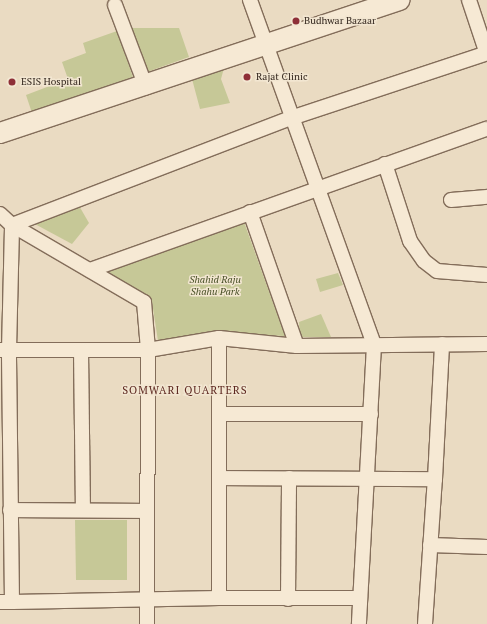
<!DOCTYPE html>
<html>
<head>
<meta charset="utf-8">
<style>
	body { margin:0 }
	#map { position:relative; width:487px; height:624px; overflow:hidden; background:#eadbc2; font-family:"PT Serif",serif }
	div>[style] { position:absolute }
	.green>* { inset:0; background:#c6c897 }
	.roads { filter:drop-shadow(1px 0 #836d5a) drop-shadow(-1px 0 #836d5a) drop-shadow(0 1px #836d5a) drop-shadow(0 -1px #836d5a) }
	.street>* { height:14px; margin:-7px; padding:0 7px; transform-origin:7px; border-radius:7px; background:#f6e9d4 }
	.secondary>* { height:20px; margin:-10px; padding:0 10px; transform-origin:10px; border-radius:10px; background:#f6e9d4 }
	.dots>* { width:11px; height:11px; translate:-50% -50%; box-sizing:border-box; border:2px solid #f2e6d1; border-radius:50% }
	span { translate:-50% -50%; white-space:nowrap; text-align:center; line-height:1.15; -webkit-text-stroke:3px #f2e6d1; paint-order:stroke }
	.poi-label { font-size:10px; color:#34271e }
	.left { translate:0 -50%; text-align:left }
	.park-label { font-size:10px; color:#484f26; font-style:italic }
	.neighbourhood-label { font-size:11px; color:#5d2820; letter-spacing:1px }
</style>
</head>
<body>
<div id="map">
	<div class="green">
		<i style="clip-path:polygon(131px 28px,179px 28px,189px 57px,147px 72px)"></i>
		<i style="clip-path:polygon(117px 31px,134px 80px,33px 116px,26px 95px,68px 79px,62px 62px,86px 53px,83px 43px)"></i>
		<i style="clip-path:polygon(224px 68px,221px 79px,230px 103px,200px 109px,192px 79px)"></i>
		<i style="clip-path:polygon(78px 204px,89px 223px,72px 244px,33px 223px)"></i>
		<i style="clip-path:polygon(244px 222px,285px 336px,208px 333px,158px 341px,152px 302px,108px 272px)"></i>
		<i style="clip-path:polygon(338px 273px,343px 285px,320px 292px,316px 279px)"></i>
		<i style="clip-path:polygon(321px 314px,331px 337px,300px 337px,299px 322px)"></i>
		<i style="clip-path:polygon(75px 520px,127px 520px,127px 580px,76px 580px)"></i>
	</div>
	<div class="roads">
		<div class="street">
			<i style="left:250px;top:0;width:367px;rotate:70.2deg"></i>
			<i style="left:374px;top:345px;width:279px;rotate:93.1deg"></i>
			<i style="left:469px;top:0;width:54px;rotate:71.6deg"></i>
			<i style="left:115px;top:5px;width:88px;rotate:69.3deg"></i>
			<i style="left:385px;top:164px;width:81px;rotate:72deg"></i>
			<i style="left:410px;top:241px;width:24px;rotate:55deg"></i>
			<i style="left:424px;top:261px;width:16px;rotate:38deg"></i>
			<i style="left:437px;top:271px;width:50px;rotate:4.6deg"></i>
			<i style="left:451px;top:200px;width:36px;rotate:-5deg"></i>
			<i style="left:250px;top:212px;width:142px;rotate:70.7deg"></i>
			<i style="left:0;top:214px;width:16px;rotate:43deg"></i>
			<i style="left:12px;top:225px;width:153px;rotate:30.3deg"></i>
			<i style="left:144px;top:302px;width:48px;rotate:85.2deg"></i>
			<i style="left:148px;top:350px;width:148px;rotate:180deg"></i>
			<i style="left:90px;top:270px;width:421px;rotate:-19.6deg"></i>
			<i style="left:219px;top:338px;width:140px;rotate:90deg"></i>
			<i style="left:219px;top:478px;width:216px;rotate:0.3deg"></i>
			<i style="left:435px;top:479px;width:135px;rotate:-87deg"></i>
			<i style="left:81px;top:350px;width:160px;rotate:89.3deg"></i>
			<i style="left:219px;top:414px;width:152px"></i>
			<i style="left:219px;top:478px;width:120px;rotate:90deg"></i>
			<i style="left:219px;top:598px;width:141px"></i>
			<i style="left:10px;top:510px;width:137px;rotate:0.4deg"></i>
			<i style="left:430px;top:545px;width:57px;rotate:2deg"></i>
			<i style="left:219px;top:598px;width:207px;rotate:178.9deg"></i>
			<i style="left:12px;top:602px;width:252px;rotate:-90.7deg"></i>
			<i style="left:9px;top:350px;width:125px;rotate:-88.6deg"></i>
			<i style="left:12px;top:225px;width:302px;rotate:-21deg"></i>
			<i style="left:294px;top:117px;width:203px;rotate:-18.3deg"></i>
			<i style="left:288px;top:599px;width:121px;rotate:-89.5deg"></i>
			<i style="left:0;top:602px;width:12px"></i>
			<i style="left:147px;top:624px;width:274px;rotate:-89.8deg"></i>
			<i style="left:148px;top:350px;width:72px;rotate:-9.6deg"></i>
			<i style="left:219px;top:338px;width:78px;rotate:5.9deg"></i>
			<i style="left:297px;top:346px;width:190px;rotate:-0.6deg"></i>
			<i style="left:425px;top:624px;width:145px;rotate:-86.1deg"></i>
		</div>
		<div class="secondary">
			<i style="left:0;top:133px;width:421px;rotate:-18.4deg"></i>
		</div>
	</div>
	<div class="dots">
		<i style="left:296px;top:21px;background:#8e2f37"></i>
		<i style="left:247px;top:77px;background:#8e2f37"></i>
		<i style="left:12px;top:82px;background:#8e2f37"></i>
	</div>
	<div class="poi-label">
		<span class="left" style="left:304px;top:21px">Budhwar Bazaar</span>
		<span class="left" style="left:256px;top:77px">Rajat Clinic</span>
		<span class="left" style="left:21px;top:82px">ESIS Hospital</span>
	</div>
	<div class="park-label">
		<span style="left:215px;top:285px">Shahid Raju<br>Shahu Park</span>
	</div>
	<div class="neighbourhood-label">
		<span style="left:185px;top:390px">SOMWARI QUARTERS</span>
	</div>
</div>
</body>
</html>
